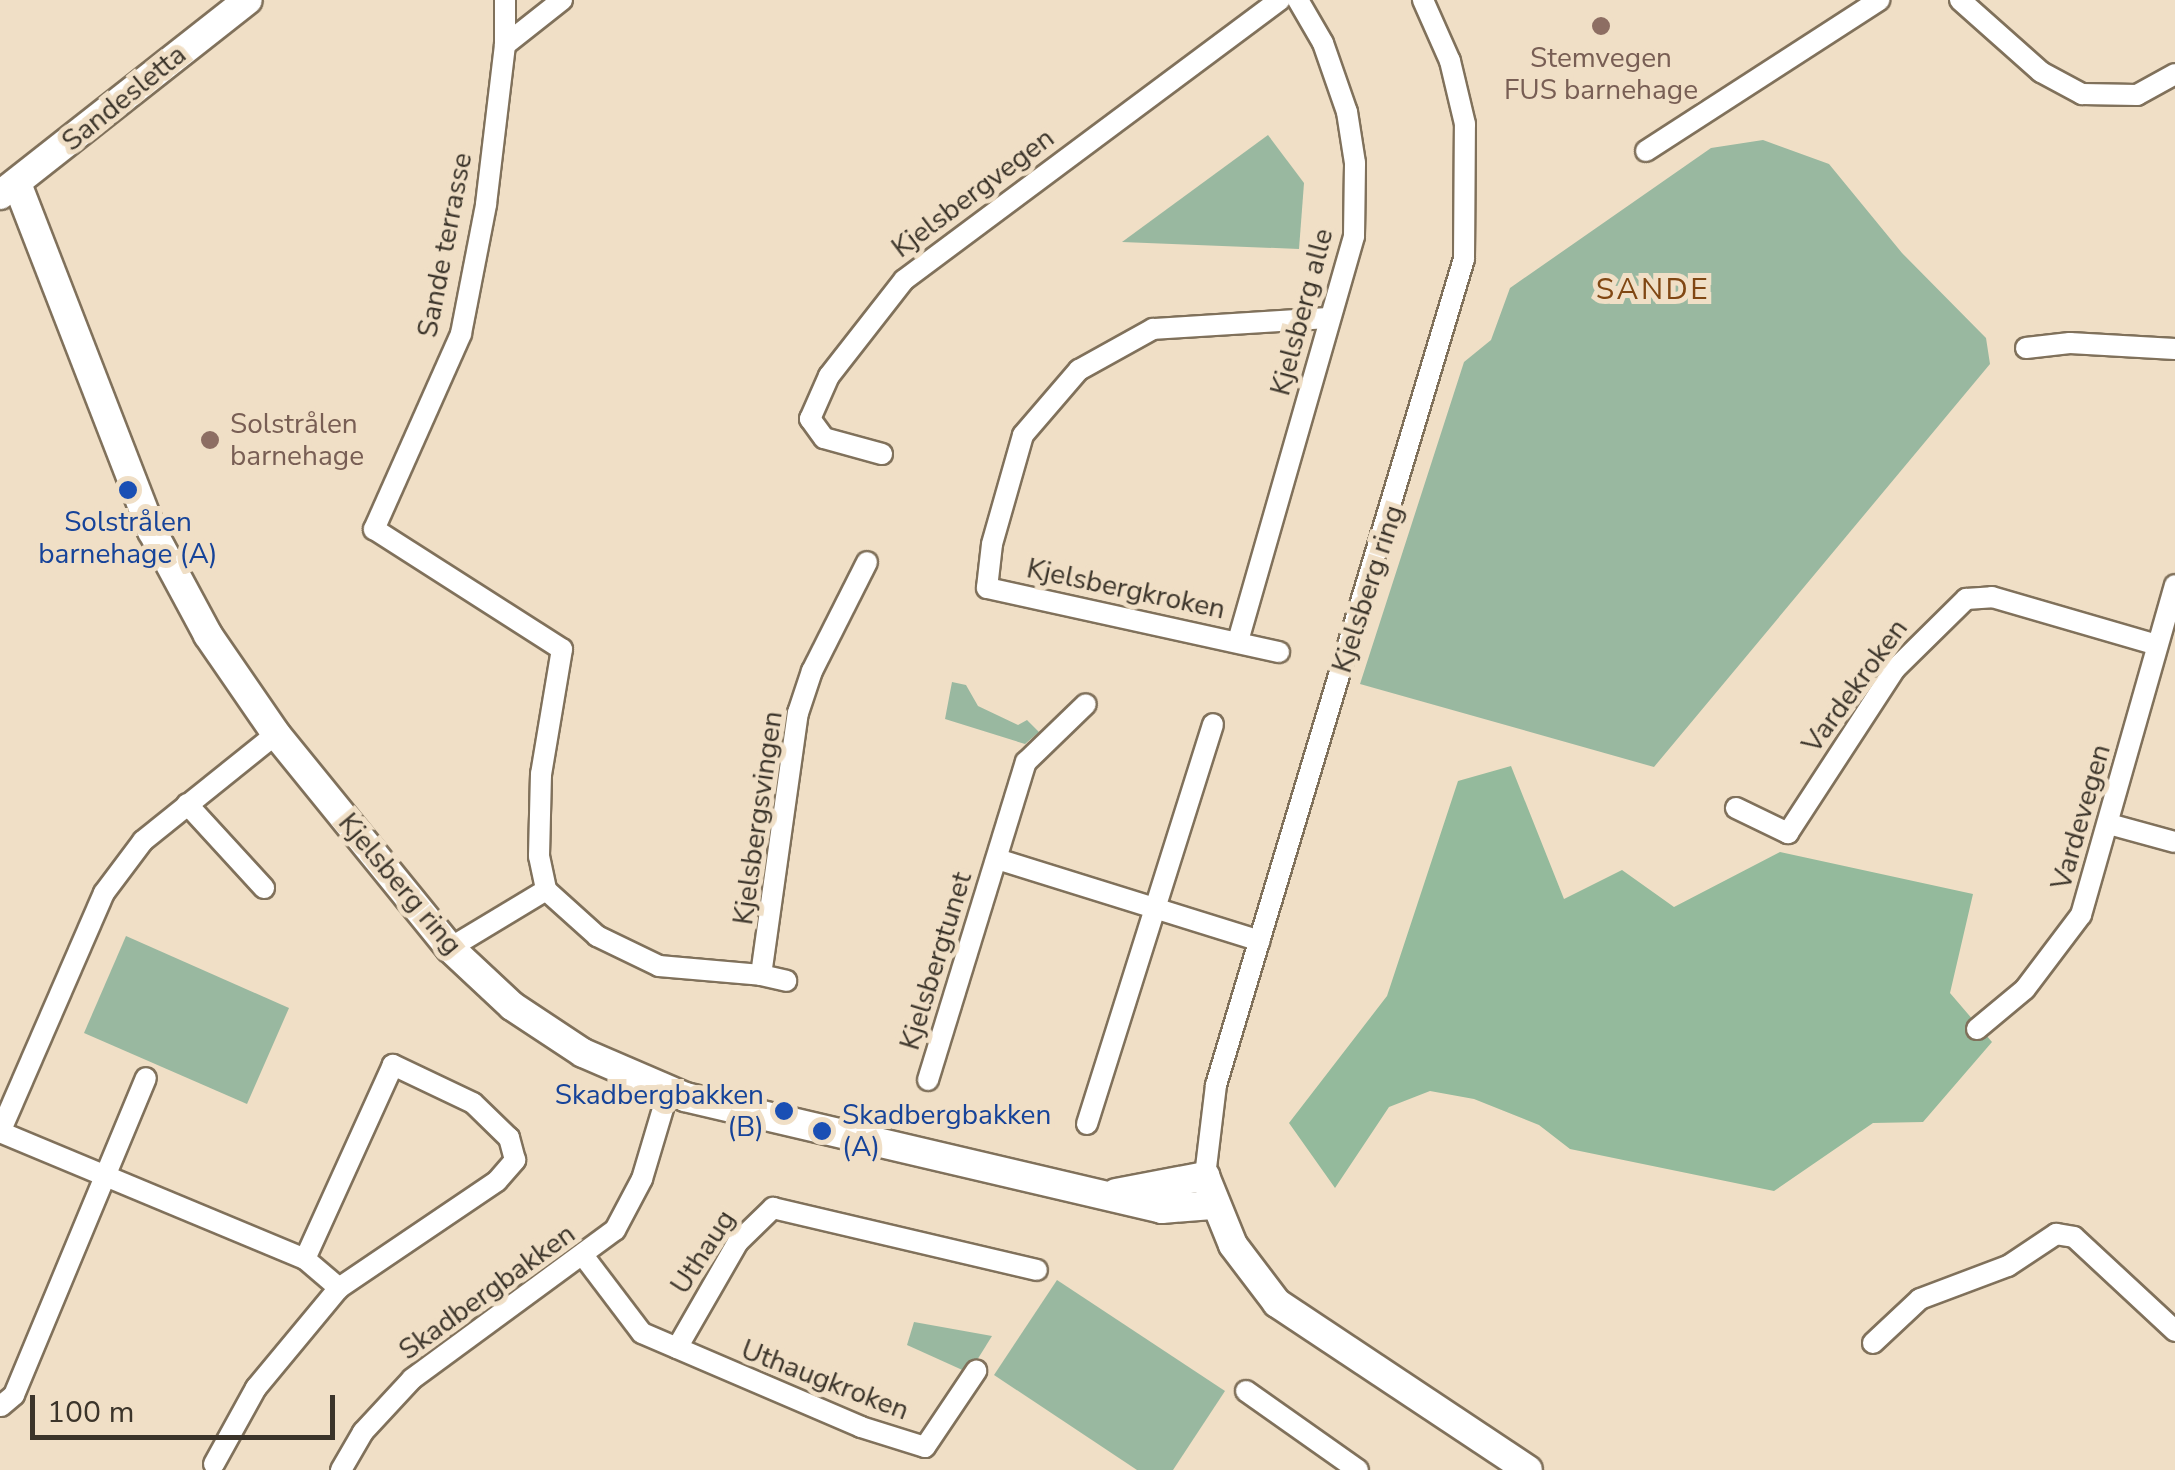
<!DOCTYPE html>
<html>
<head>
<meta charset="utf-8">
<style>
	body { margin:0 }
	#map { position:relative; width:2175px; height:1470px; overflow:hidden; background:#f0dfc6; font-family:"Nunito Sans",sans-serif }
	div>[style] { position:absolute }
	.green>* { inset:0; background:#99b8a0 }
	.forest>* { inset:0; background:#94ba9c }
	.roads { filter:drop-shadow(2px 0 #80715b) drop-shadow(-2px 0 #80715b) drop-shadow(0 2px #80715b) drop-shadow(0 -2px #80715b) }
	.minor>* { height:20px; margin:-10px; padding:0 10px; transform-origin:10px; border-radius:10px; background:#fff }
	.tertiary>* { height:28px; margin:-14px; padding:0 14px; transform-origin:14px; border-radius:14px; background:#fff }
	.dots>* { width:28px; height:28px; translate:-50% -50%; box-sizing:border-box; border:5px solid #f0dfc6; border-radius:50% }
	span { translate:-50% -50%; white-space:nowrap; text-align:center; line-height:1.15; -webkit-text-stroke:10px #f0dfc6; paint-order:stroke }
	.education-label { font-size:28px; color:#785e54 }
	.left { translate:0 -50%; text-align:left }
	.street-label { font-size:28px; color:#3b342a }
	.transit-label { font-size:28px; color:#164399 }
	.right { translate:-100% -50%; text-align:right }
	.neighbourhood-label { font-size:30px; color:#804713; letter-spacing:2.5px }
	.scale { position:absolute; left:30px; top:1395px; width:305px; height:45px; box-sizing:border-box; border:5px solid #3b342a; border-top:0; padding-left:12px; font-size:30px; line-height:35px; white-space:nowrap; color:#3b342a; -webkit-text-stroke:8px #f0dfc6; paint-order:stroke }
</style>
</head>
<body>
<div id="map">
	<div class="green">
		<i style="clip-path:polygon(1268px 135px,1304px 183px,1299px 249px,1122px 242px)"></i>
		<i style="clip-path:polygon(1763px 140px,1829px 164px,1902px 253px,1986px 338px,1990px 364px,1654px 767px,1360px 684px,1464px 362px,1491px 340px,1510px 288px,1711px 148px)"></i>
		<i style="clip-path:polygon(952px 682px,966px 685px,978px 706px,1018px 725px,1027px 720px,1039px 732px,1025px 744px,945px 719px)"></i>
		<i style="clip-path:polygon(126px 936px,289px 1008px,247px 1104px,84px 1033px)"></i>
		<i style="clip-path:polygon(1057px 1280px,1225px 1391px,1173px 1470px,1137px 1470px,994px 1375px)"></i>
		<i style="clip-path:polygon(914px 1322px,992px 1336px,969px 1373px,907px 1345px)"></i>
	</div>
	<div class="forest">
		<i style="clip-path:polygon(1511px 766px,1564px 899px,1622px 870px,1674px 907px,1780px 852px,1973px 894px,1950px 993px,1992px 1042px,1923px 1122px,1873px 1123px,1774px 1191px,1570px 1149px,1539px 1125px,1474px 1099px,1430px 1091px,1389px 1107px,1335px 1188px,1289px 1123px,1387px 996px,1458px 781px)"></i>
	</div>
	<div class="roads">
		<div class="minor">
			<i style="left:505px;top:0;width:45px;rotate:90deg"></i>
			<i style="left:562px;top:0;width:73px;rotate:141.7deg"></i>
			<i style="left:505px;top:45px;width:161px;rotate:96.8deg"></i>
			<i style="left:486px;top:205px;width:131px;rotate:101deg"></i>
			<i style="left:461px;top:334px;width:214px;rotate:114deg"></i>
			<i style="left:374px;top:529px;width:223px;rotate:32.6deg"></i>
			<i style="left:562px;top:649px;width:127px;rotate:99.5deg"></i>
			<i style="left:541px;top:774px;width:82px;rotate:91.4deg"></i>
			<i style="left:539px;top:856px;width:35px;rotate:78deg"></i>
			<i style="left:546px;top:890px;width:69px;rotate:42deg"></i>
			<i style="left:597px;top:936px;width:69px;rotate:25.8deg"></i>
			<i style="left:659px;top:966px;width:102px;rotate:5deg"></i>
			<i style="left:761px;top:975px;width:265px;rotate:-82deg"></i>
			<i style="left:798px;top:713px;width:44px;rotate:-71.6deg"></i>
			<i style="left:812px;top:671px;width:122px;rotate:-63.2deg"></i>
			<i style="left:1960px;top:0;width:108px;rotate:41.6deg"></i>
			<i style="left:2041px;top:72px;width:47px;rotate:28.2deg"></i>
			<i style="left:2082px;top:94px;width:55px;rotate:1deg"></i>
			<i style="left:2137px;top:95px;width:43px;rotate:-28.9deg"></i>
			<i style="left:1646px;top:151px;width:278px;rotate:-32.9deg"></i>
			<i style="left:2026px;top:348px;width:44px;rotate:-6.5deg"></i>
			<i style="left:2070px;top:343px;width:105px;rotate:3.3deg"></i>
			<i style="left:882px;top:454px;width:60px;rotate:-164.6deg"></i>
			<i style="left:824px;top:438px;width:24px;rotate:-126deg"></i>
			<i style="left:810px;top:419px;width:47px;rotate:-66.2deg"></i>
			<i style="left:829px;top:376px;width:122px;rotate:-52deg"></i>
			<i style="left:904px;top:280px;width:469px;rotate:-36.7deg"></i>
			<i style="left:1238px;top:641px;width:421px;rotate:-74deg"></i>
			<i style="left:1354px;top:236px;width:73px;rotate:-89.2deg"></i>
			<i style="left:1355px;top:163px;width:52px;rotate:-98.9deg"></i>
			<i style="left:1347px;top:112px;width:73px;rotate:-109.2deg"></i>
			<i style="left:1323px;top:43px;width:50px;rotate:-120.2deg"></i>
			<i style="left:1279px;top:652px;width:299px;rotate:-167.6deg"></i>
			<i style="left:987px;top:588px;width:44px;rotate:-83.5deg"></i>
			<i style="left:992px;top:544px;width:113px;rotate:-74.1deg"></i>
			<i style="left:1023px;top:435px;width:86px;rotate:-49.3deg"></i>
			<i style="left:1079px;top:370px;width:85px;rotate:-29deg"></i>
			<i style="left:1153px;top:329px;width:177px;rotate:-3.6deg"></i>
			<i style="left:276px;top:734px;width:171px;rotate:141.2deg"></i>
			<i style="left:143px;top:841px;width:65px;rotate:126.9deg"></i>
			<i style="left:104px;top:893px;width:261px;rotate:113.5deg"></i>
			<i style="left:0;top:1132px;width:330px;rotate:22.6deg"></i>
			<i style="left:305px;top:1259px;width:45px;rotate:40.5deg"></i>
			<i style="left:187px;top:804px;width:114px;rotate:47.5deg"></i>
			<i style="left:1736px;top:808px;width:58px;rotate:25.7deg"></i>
			<i style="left:1788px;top:833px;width:196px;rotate:-56.9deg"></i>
			<i style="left:1895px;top:669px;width:100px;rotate:-44.6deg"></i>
			<i style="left:1966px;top:599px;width:26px;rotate:-4deg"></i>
			<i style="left:1992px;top:597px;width:172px;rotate:16.2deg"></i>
			<i style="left:2109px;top:824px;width:68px;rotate:15.3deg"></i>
			<i style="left:997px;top:859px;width:275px;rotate:17.3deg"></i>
			<i style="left:450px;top:948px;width:112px;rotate:-31.1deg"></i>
			<i style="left:761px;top:975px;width:26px;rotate:13deg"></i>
			<i style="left:1977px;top:1029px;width:62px;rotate:-39.8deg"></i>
			<i style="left:2025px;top:989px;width:93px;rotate:-52.9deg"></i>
			<i style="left:2081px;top:915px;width:343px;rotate:-74.1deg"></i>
			<i style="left:928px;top:1080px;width:333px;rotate:-72.9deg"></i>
			<i style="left:1026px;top:762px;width:83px;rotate:-44deg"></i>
			<i style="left:1087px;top:1124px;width:419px;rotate:-72.5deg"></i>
			<i style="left:1205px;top:1176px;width:92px;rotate:-83.1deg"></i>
			<i style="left:1216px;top:1085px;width:862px;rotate:-73.29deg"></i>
			<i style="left:1464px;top:259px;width:135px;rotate:-89.6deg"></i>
			<i style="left:1465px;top:124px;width:65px;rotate:-103.4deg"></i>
			<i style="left:1450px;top:61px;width:67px;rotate:-113.9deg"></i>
			<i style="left:585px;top:1258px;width:94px;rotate:52.8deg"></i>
			<i style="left:642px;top:1333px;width:238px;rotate:23.2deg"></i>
			<i style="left:861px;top:1427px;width:67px;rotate:17.4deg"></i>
			<i style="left:925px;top:1447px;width:92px;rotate:-56.1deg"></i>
			<i style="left:1873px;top:1343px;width:64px;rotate:-43.1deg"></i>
			<i style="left:1920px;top:1299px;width:94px;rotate:-20.6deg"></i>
			<i style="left:2008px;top:1266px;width:58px;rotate:-33.7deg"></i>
			<i style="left:2056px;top:1234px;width:18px;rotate:9deg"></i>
			<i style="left:2074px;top:1237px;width:138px;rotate:42.9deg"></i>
			<i style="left:677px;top:1348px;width:122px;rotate:-60.1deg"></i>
			<i style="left:738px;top:1242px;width:49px;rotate:-44.2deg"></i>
			<i style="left:773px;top:1208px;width:271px;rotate:13.2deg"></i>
			<i style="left:1246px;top:1391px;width:137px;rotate:35.2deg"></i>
			<i style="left:1px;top:1406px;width:17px;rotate:-40deg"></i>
			<i style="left:14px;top:1395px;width:343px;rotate:-67.4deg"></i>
			<i style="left:214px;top:1464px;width:87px;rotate:-61.1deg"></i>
			<i style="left:256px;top:1388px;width:130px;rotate:-50.3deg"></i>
			<i style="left:339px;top:1288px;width:191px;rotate:-34.1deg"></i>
			<i style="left:497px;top:1181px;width:28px;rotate:-49deg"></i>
			<i style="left:515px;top:1160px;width:23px;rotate:-105deg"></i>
			<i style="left:509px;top:1138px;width:50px;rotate:-135.8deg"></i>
			<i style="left:473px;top:1103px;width:89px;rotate:-154.6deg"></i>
			<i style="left:393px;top:1065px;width:213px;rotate:114.4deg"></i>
			<i style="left:341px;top:1470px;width:44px;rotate:-59.9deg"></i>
			<i style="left:363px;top:1432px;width:72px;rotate:-47.2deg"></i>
			<i style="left:412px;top:1379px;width:252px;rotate:-36.3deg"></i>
			<i style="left:615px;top:1230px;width:58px;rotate:-62.1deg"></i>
			<i style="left:642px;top:1179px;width:91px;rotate:-73.4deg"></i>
		</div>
		<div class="tertiary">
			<i style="left:18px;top:186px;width:370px;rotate:68.8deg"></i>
			<i style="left:152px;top:531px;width:118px;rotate:61.7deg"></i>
			<i style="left:208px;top:635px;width:120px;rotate:55.5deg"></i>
			<i style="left:276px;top:734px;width:276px;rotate:50.9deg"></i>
			<i style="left:450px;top:948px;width:85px;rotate:43.1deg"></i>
			<i style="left:512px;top:1006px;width:85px;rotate:33.5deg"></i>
			<i style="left:583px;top:1053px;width:111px;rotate:23.3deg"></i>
			<i style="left:685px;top:1097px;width:490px;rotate:13.2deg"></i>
			<i style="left:1162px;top:1209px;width:50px;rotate:-4.6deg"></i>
			<i style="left:0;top:195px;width:315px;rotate:-38.2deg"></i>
			<i style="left:1116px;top:1193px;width:91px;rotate:-10.8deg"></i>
			<i style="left:1205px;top:1176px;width:74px;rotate:67.9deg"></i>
			<i style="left:1233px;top:1245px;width:73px;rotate:52.8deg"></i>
			<i style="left:1277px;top:1303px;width:301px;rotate:33.6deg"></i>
		</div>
	</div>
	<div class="dots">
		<i style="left:1601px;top:26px;background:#8d6e63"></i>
		<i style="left:210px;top:440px;background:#8d6e63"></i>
		<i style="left:128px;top:490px;background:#1a4fb4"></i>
		<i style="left:784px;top:1111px;background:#1a4fb4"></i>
		<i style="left:822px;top:1131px;background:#1a4fb4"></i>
	</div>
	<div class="education-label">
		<span style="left:1601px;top:74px">Stemvegen<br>FUS barnehage</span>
		<span class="left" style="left:230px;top:440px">Solstrålen<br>barnehage</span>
	</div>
	<div class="street-label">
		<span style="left:124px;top:98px;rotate:-39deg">Sandesletta</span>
		<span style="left:973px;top:193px;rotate:-37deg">Kjelsbergvegen</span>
		<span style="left:445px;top:245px;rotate:-79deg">Sande terrasse</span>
		<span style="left:1302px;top:312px;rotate:-75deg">Kjelsberg alle</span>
		<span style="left:1126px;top:589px;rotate:12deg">Kjelsbergkroken</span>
		<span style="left:1368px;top:589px;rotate:-72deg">Kjelsberg ring</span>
		<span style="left:1855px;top:686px;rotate:-54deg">Vardekroken</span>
		<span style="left:2081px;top:817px;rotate:-74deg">Vardevegen</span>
		<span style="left:758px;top:818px;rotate:-82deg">Kjelsbergsvingen</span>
		<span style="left:400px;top:884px;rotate:50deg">Kjelsberg ring</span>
		<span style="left:936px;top:961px;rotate:-73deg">Kjelsbergtunet</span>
		<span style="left:703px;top:1252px;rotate:-57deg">Uthaug</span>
		<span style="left:487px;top:1292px;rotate:-36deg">Skadbergbakken</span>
		<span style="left:825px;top:1380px;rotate:21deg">Uthaugkroken</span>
	</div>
	<div class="transit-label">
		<span style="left:128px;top:538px">Solstrålen<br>barnehage (A)</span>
		<span class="right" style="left:764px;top:1111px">Skadbergbakken<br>(B)</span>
		<span class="left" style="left:842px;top:1131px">Skadbergbakken<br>(A)</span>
	</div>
	<div class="neighbourhood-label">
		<span style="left:1653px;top:290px">SANDE</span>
	</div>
	<div class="scale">100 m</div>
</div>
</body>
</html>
